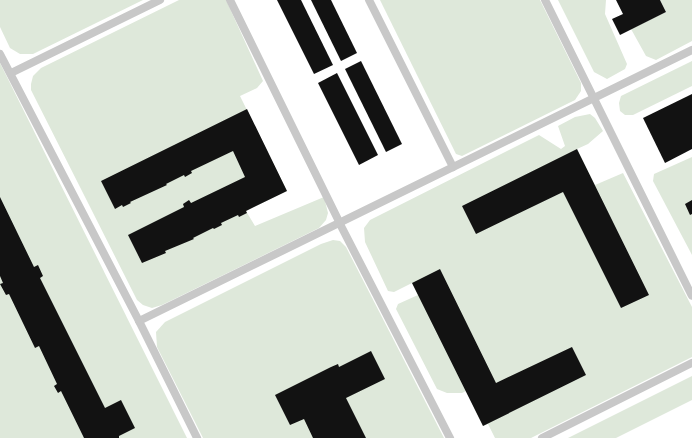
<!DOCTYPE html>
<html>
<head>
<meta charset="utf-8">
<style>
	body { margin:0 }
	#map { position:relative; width:692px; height:438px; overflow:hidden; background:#fff; font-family:"DejaVu Sans",sans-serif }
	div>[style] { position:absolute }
	.green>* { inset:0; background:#dee8da }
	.building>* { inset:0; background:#121212 }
	.service>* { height:8px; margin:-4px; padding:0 4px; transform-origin:4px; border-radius:4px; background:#c8c8c8 }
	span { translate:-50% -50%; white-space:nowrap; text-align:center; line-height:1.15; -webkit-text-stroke:4px #fff; paint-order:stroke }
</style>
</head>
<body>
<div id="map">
	<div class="green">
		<i style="clip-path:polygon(0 0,143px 0,33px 54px,20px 54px,10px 48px,0 27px)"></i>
		<i style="clip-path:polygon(179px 0,226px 0,263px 81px,257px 88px,240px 96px,287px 191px,246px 211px,255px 226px,324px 197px,328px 213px,326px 220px,319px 228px,162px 305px,152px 308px,143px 305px,137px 300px,31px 90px,31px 84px,33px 76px,41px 68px)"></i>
		<i style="clip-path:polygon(380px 0,540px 0,581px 83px,581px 91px,575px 100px,462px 156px,456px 154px)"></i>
		<i style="clip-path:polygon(558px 0,606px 0,605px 14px,627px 64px,625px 69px,607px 79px,594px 72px)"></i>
		<i style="clip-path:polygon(660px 0,692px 0,692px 41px,656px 60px,646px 56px,631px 29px,666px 12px)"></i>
		<i style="clip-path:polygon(692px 61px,692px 86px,633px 115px,625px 115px,620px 111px,619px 103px,621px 96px)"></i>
		<i style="clip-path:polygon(0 63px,187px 438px,0 438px)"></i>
		<i style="clip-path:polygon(590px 114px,595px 118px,603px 131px,588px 144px,577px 149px,595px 185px,623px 173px,692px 307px,692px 357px,531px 438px,495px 438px,488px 424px,483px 426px,466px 391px,462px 393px,447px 393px,437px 389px,396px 309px,398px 304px,418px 295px,412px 283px,394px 292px,388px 291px,365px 242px,364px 228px,370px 220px,539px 135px,561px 149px,565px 146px,558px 126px,575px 117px)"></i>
		<i style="clip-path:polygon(692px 157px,692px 255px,653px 181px,654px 174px)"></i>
		<i style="clip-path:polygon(333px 240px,340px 241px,346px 247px,444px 438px,203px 438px,157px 347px,156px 332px,165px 322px,321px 244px)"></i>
		<i style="clip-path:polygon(692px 376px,692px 400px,616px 438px,568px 438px)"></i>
	</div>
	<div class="building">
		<i style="clip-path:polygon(277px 0,301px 0,333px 65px,314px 74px)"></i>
		<i style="clip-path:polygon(311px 0,331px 0,357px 53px,341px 61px)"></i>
		<i style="clip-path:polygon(616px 0,660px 0,666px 12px,620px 35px,612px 19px,623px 14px)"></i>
		<i style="clip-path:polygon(361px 61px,402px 144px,386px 152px,345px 69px)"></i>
		<i style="clip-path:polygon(337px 73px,378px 155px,359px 165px,318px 83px)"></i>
		<i style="clip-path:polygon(692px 94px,692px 149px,665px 163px,643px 118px)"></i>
		<i style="clip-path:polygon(247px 109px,287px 191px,246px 211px,247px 213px,239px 217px,238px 215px,221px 223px,222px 225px,214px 229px,213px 228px,193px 238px,194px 239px,165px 251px,166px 253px,142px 263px,128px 235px,184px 207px,183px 204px,189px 200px,191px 203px,245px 177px,233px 151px,191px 171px,192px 173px,185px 177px,184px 175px,166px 184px,167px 185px,130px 202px,131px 203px,123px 207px,122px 205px,115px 209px,101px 181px)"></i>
		<i style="clip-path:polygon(577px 149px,649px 295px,621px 308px,563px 192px,476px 234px,462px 206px)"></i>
		<i style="clip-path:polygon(0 197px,34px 267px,38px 265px,43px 276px,40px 278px,105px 408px,121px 400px,135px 428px,119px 436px,119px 438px,84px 438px,61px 391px,58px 393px,54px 386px,57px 384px,39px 346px,35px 348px,9px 294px,6px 295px,0 284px,3px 283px,0 276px)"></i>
		<i style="clip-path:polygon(692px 200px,692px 214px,690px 215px,685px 204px)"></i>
		<i style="clip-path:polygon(440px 269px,496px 383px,572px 347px,586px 375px,483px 426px,412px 283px)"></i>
		<i style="clip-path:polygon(371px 351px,385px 379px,346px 398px,366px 438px,313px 438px,304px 419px,290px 425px,275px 395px,331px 367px,338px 364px,339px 367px)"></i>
	</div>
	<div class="service">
		<i style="left:230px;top:0;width:250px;rotate:63.8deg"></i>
		<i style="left:340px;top:224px;width:241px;rotate:62.8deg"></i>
		<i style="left:369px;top:0;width:187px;rotate:63.3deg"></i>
		<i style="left:545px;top:0;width:330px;rotate:63.6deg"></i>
		<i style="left:0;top:54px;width:301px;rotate:62.5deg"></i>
		<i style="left:139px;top:321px;width:131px;rotate:63.6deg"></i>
		<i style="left:11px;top:73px;width:166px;rotate:-26.1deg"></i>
		<i style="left:139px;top:321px;width:616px;rotate:-26.11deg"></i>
		<i style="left:542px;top:438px;width:168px;rotate:-26.6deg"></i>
	</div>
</div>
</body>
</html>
